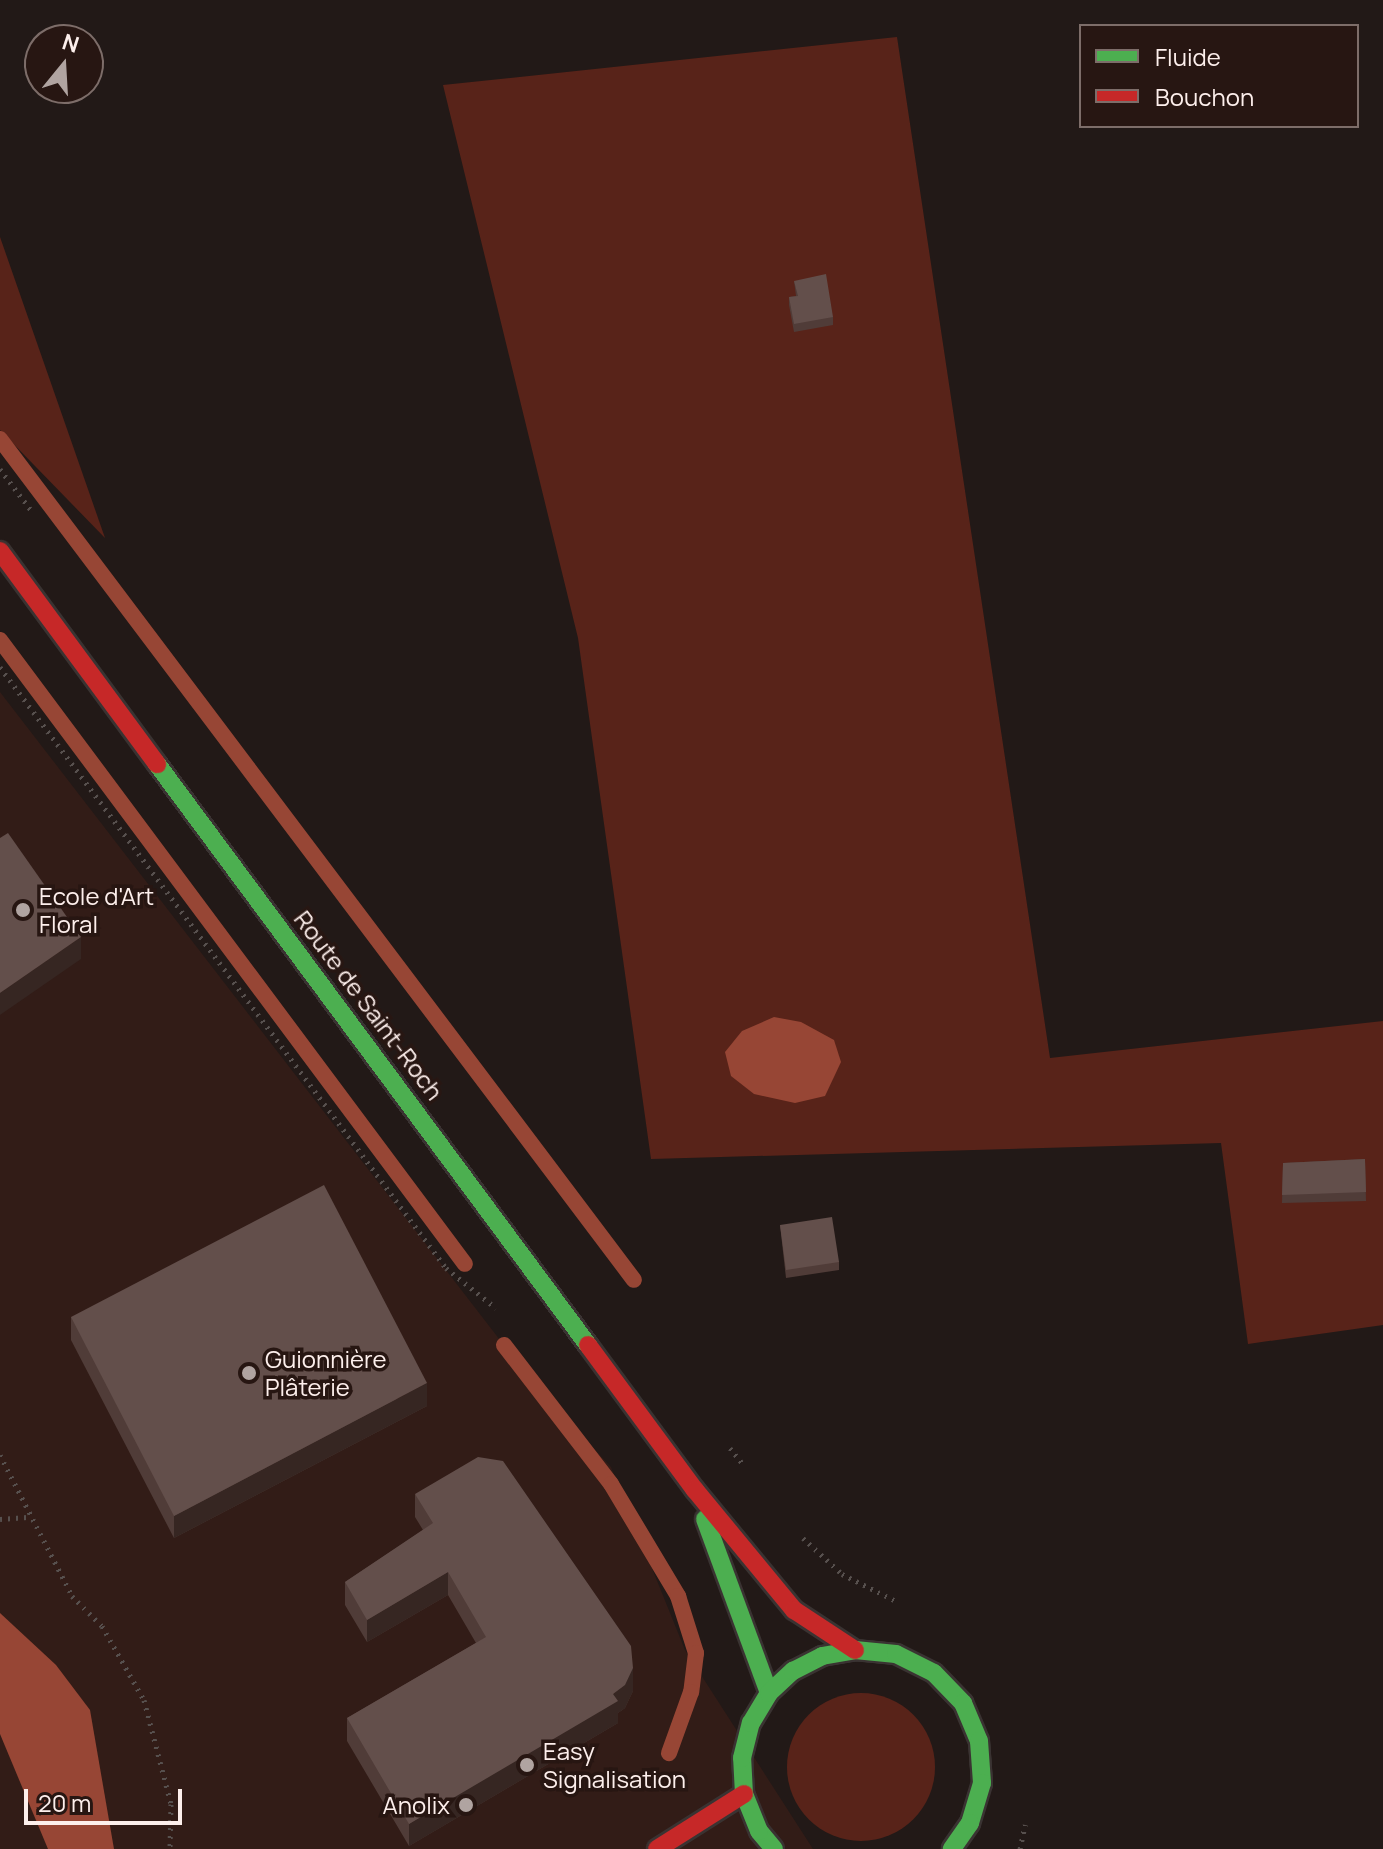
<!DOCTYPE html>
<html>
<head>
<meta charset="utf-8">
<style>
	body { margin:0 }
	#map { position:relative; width:1383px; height:1849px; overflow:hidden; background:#221917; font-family:Manrope,sans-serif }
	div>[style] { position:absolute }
	.built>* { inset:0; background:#321c17 }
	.green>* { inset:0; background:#582319 }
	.round { border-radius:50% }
	.water>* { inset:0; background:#974635 }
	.stream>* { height:16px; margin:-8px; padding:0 8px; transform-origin:8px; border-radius:8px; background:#974635 }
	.path>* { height:5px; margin-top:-2.5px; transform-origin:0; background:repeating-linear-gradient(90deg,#57504e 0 2px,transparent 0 8px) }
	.roads { filter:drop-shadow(2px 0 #3a3332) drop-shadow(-2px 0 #3a3332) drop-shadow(0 2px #3a3332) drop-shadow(0 -2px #3a3332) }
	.fast>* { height:18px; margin:-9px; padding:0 9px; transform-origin:9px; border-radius:9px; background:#4caf50 }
	.jam>* { height:18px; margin:-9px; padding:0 9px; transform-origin:9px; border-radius:9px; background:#c62828 }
	.wall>* { inset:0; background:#503c38 }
	.shaded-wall>* { inset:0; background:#362622 }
	.building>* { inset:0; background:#634f4b }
	.dots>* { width:22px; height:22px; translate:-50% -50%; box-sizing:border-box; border:4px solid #271612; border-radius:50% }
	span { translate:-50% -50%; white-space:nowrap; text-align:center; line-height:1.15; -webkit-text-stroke:7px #271612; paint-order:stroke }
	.poi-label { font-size:24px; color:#fdefec }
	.left { translate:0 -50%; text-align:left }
	.right { translate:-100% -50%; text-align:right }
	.street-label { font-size:24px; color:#fdefec }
	.legend { position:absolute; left:1079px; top:24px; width:280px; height:104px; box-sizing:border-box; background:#271612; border:2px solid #7d6d69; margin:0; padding:10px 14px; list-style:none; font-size:24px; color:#fdefec }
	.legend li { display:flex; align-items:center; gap:16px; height:40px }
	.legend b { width:40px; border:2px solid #7d6d69 }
	.north { position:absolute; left:24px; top:24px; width:80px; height:80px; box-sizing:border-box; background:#271612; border:2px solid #7d6d69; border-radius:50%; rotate:18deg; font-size:22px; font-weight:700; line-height:32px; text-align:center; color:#fdefec }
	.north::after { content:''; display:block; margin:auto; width:28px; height:36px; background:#b0a4a1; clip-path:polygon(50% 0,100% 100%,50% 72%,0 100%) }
	.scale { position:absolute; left:24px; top:1789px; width:158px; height:36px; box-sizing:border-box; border:4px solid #fdefec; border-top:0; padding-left:10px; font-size:24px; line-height:28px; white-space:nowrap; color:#fdefec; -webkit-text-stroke:6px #271612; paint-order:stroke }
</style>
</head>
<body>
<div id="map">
	<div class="built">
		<i style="clip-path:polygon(0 692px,530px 1379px,611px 1467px,685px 1650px,813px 1849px,0 1849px)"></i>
	</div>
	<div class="green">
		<i style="clip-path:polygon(897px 37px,1050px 1058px,1383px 1021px,1383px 1325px,1248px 1344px,1221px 1143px,651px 1159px,578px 638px,443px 85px)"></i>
		<i style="clip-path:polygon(0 237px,105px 538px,0 430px)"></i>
		<i class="round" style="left:787px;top:1693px;width:148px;height:148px"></i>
	</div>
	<div class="water">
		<i style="clip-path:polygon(774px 1017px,801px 1022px,834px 1040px,841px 1062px,825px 1096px,795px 1103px,754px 1094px,731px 1076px,725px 1052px,742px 1031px)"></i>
		<i style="clip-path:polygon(0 1613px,56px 1665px,90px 1710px,114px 1849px,48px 1849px,0 1734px)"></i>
	</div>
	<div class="stream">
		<i style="left:0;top:439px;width:1053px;rotate:52.99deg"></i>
		<i style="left:0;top:640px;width:778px;rotate:53.31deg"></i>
		<i style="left:504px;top:1345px;width:175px;rotate:52.4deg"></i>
		<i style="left:611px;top:1484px;width:131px;rotate:59.1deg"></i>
		<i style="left:678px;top:1596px;width:60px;rotate:72.5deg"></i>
		<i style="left:696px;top:1653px;width:39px;rotate:97deg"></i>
		<i style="left:691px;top:1692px;width:65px;rotate:109.8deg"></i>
	</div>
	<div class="path">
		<i style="left:0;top:469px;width:51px;rotate:52.9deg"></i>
		<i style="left:0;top:667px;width:748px;rotate:53.42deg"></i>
		<i style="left:446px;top:1268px;width:64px;rotate:38.7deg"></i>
		<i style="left:730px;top:1448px;width:22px;rotate:51deg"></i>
		<i style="left:0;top:1455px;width:158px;rotate:62.9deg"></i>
		<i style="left:72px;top:1596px;width:42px;rotate:45deg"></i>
		<i style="left:102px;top:1626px;width:85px;rotate:60.4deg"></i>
		<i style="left:144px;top:1700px;width:107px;rotate:75.4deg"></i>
		<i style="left:171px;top:1804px;width:45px;rotate:91.3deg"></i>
		<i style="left:0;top:1519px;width:31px;rotate:-4deg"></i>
		<i style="left:803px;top:1538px;width:53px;rotate:42.7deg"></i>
		<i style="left:842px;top:1574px;width:60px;rotate:26.6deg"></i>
		<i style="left:1020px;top:1849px;width:25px;rotate:-78deg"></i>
	</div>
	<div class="roads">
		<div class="fast">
			<i style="left:157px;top:764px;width:723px;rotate:53.43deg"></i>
			<i style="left:705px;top:1519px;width:185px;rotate:69.8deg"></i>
			<i style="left:774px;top:1849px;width:23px;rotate:-130deg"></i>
			<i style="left:759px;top:1831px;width:40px;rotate:-112deg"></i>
			<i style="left:744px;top:1794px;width:36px;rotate:-93deg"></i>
			<i style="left:742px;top:1758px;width:36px;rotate:-76deg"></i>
			<i style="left:751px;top:1723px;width:35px;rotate:-59deg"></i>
			<i style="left:769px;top:1693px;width:33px;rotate:-43deg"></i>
			<i style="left:793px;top:1671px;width:33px;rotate:-27deg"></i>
			<i style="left:822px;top:1656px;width:34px;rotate:-10deg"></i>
			<i style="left:855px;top:1650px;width:41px;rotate:5.6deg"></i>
			<i style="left:896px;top:1654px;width:42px;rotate:26.6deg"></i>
			<i style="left:934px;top:1673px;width:42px;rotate:46deg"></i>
			<i style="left:963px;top:1703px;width:41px;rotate:67.2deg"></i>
			<i style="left:979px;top:1741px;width:42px;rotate:85.9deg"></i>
			<i style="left:982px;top:1783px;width:42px;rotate:106.7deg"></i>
			<i style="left:970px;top:1823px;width:32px;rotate:125deg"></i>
		</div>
		<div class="jam">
			<i style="left:0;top:551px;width:265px;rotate:53.6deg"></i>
			<i style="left:588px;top:1345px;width:180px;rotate:53.6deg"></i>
			<i style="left:695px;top:1490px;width:156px;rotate:50.5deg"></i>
			<i style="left:794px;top:1610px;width:73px;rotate:33.3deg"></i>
			<i style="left:657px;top:1849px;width:103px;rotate:-32.3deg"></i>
		</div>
	</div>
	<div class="wall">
		<i style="clip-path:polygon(794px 281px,833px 317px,833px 325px,794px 332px,789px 305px,789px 297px,796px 296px)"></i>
		<i style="clip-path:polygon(1365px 1159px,1366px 1201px,1282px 1203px,1283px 1163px)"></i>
		<i style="clip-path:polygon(780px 1225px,839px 1262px,839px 1270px,786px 1278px)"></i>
		<i style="clip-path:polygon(71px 1317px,427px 1406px,174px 1538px,71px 1340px)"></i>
		<i style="clip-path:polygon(415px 1494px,633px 1691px,625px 1708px,618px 1713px,618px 1723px,409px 1846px,347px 1741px,347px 1718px,476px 1643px,448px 1595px,367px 1642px,345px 1605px,345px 1582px,423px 1530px,415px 1517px)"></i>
	</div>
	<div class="shaded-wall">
		<i style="clip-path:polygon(81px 937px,81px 959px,0 1015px,0 993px)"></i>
		<i style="clip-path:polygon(427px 1383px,427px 1406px,174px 1538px,174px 1516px)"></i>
		<i style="clip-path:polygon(448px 1572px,448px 1595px,367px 1642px,367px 1620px)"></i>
		<i style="clip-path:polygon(633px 1668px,633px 1691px,625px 1708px,618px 1713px,618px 1723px,409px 1846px,409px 1824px,613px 1694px)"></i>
	</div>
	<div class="building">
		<i style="clip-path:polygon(826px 274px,833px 317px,794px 324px,789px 297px,798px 296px,794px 281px)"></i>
		<i style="clip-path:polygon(8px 833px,81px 937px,0 993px,0 838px)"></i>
		<i style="clip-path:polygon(1365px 1159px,1366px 1192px,1282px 1195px,1283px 1163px)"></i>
		<i style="clip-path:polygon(324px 1185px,427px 1383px,174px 1516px,71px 1317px)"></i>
		<i style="clip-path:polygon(832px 1217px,839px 1262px,786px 1270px,780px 1225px)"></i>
		<i style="clip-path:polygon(478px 1457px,503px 1461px,631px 1646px,633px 1668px,625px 1685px,613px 1694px,618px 1701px,409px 1824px,347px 1718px,486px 1637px,448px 1572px,367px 1620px,345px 1582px,433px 1523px,415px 1494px)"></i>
	</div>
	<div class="dots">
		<i style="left:23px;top:910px;background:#b0a4a1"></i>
		<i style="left:249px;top:1373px;background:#b0a4a1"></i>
		<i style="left:527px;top:1765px;background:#b0a4a1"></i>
		<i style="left:466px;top:1805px;background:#b0a4a1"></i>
	</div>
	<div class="poi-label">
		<span class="left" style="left:39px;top:910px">Ecole d'Art<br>Floral</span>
		<span class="left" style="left:265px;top:1373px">Guionnière<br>Plâterie</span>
		<span class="left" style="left:543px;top:1765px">Easy<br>Signalisation</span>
		<span class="right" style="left:450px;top:1805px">Anolix</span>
	</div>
	<div class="street-label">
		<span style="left:369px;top:1005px;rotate:53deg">Route de Saint-Roch</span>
	</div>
	<ul class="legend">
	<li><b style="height:10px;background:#4caf50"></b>Fluide</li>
	<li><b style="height:10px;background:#c62828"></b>Bouchon</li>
	</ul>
	<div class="north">N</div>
	<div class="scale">20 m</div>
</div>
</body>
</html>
